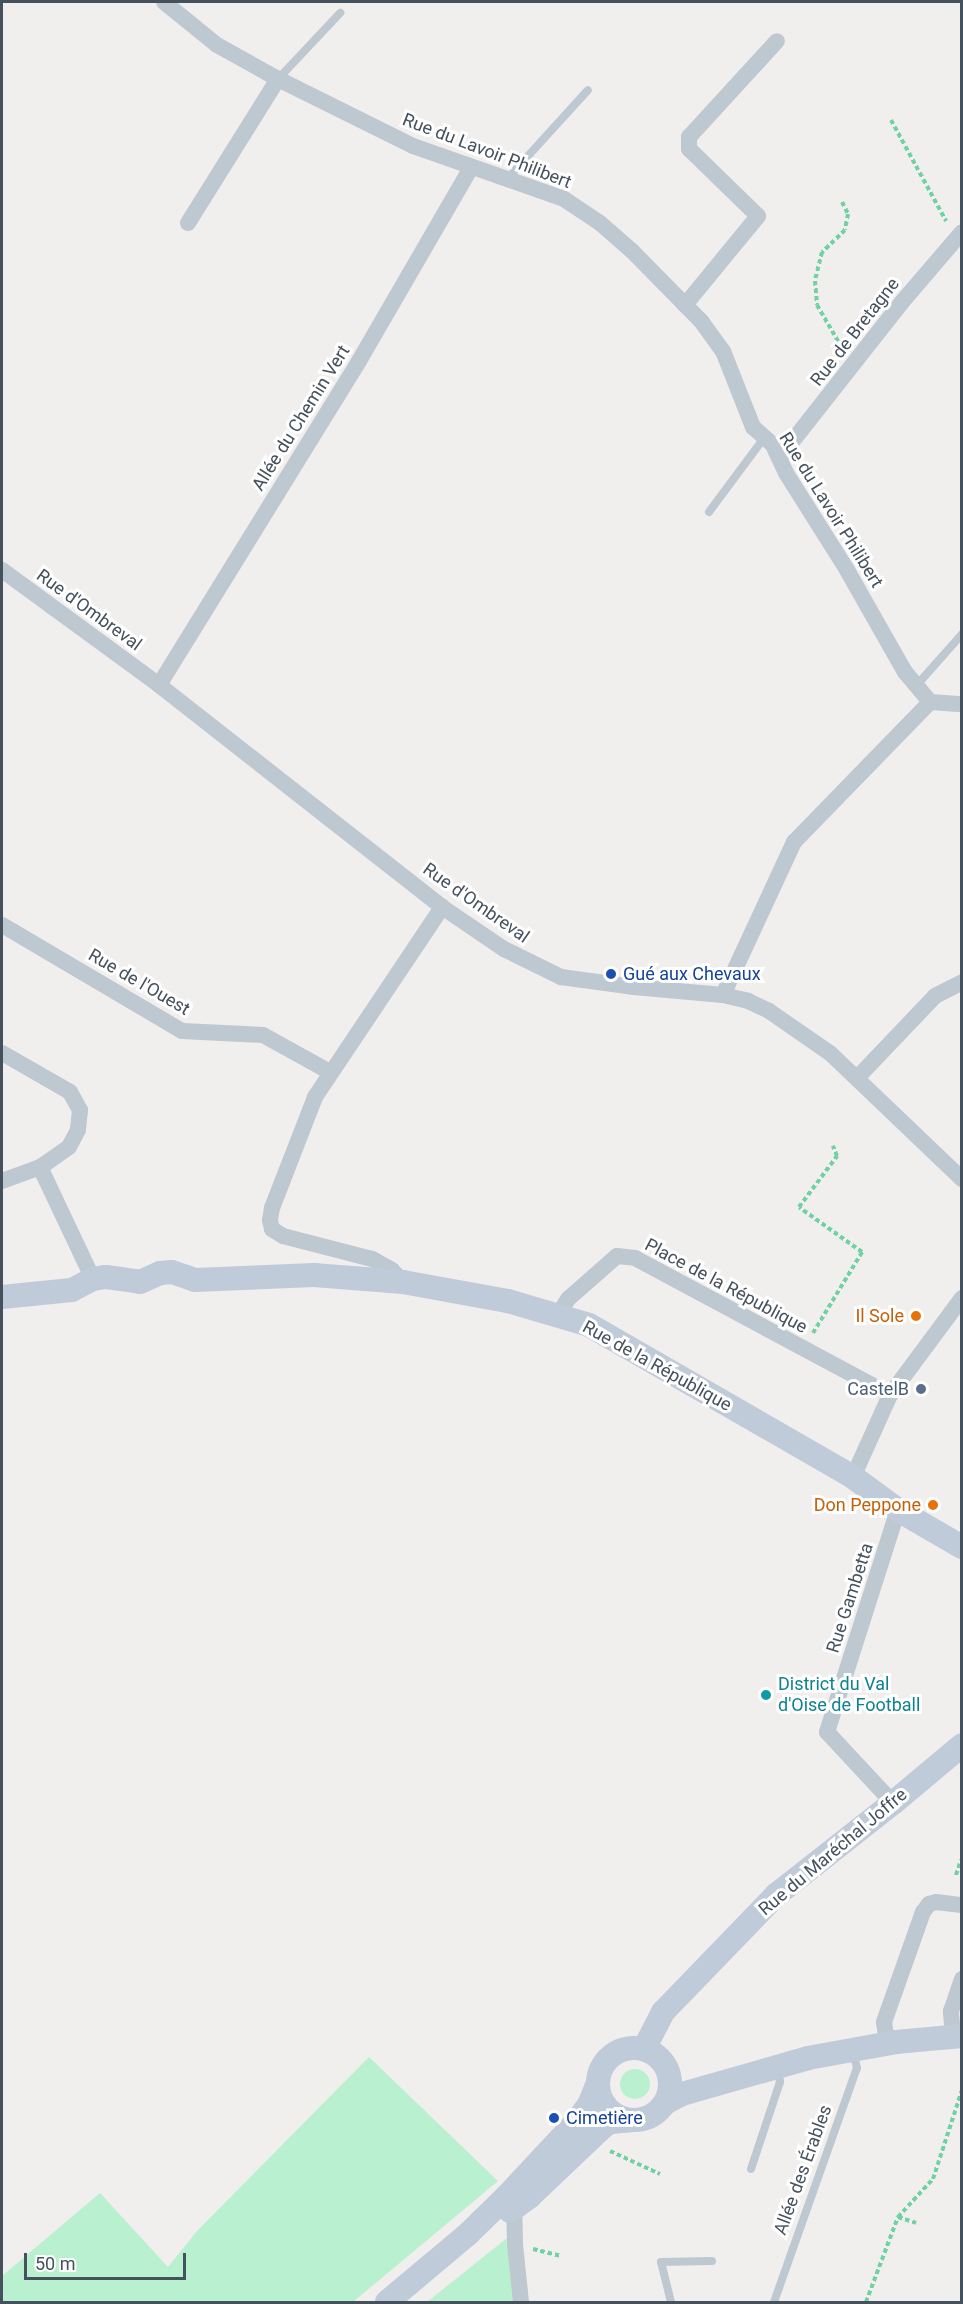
<!DOCTYPE html>
<html>
<head>
<meta charset="utf-8">
<style>
	body { margin:0 }
	#map { position:relative; width:963px; height:2304px; overflow:hidden; background:#f1eeee; font-family:Roboto,sans-serif }
	div>[style] { position:absolute }
	.green>* { inset:0; background:#b9f1d0 }
	.round { border-radius:50% }
	.path>* { height:4px; margin-top:-2px; transform-origin:0; background:repeating-linear-gradient(90deg,#70d1a2 0 4.5px,transparent 0 7.5px) }
	.lane>* { height:8px; margin:-4px; padding:0 4px; transform-origin:4px; border-radius:4px; background:#bdc8d1 }
	.street>* { height:16px; margin:-8px; padding:0 8px; transform-origin:8px; border-radius:8px; background:#bdc8d1 }
	.secondary>* { height:24px; margin:-12px; padding:0 12px; transform-origin:12px; border-radius:12px; background:#bfcbd8 }
	.secondary>.ring { margin:-12px; padding:0; box-sizing:content-box; background:none; border:24px solid #bfcbd8; border-radius:50% }
	.dots>* { width:16px; height:16px; translate:-50% -50%; box-sizing:border-box; border:3px solid #fff; border-radius:50% }
	span { translate:-50% -50%; white-space:nowrap; text-align:center; line-height:1.15; -webkit-text-stroke:6px #fff; paint-order:stroke }
	.street-label { font-size:18px; color:#45515c }
	.transit-label { font-size:18px; color:#164399 }
	.left { translate:0 -50%; text-align:left }
	.food-label { font-size:18px; color:#c56008 }
	.right { translate:-100% -50%; text-align:right }
	.service-label { font-size:18px; color:#4e5e75 }
	.culture-label { font-size:18px; color:#0d838f }
	.frame { position:absolute; inset:0; border:3px solid #45515c; pointer-events:none }
	.scale { position:absolute; left:24px; top:2253px; width:162px; height:27px; box-sizing:border-box; border:3px solid #45515c; border-top:0; padding-left:8px; font-size:18px; line-height:21px; white-space:nowrap; color:#45515c; -webkit-text-stroke:4px #fff; paint-order:stroke }
</style>
</head>
<body>
<div id="map">
	<div class="green">
		<i style="clip-path:polygon(369px 2057px,498px 2181px,353px 2302px,2px 2302px,2px 2276px,100px 2193px,168px 2267px,197px 2231px)"></i>
		<i class="round" style="left:620px;top:2069px;width:30px;height:30px"></i>
		<i style="clip-path:polygon(507px 2238px,514px 2302px,427px 2302px)"></i>
	</div>
	<div class="path">
		<i style="left:891px;top:120px;width:115px;rotate:61.4deg"></i>
		<i style="left:842px;top:202px;width:13px;rotate:63deg"></i>
		<i style="left:848px;top:214px;width:16px;rotate:101deg"></i>
		<i style="left:845px;top:230px;width:32px;rotate:136deg"></i>
		<i style="left:822px;top:252px;width:30px;rotate:104deg"></i>
		<i style="left:815px;top:281px;width:24px;rotate:85deg"></i>
		<i style="left:817px;top:305px;width:50px;rotate:59.8deg"></i>
		<i style="left:813px;top:1333px;width:95px;rotate:-58.8deg"></i>
		<i style="left:862px;top:1252px;width:77px;rotate:-144.5deg"></i>
		<i style="left:799px;top:1207px;width:64px;rotate:-53.3deg"></i>
		<i style="left:837px;top:1156px;width:11px;rotate:-112deg"></i>
		<i style="left:956px;top:1875px;width:16px;rotate:-72deg"></i>
		<i style="left:610px;top:2151px;width:55px;rotate:24.7deg"></i>
		<i style="left:898px;top:2217px;width:19px;rotate:18deg"></i>
		<i style="left:533px;top:2249px;width:29px;rotate:14deg"></i>
		<i style="left:866px;top:2302px;width:91px;rotate:-69.4deg"></i>
		<i style="left:898px;top:2217px;width:52px;rotate:-47.4deg"></i>
		<i style="left:933px;top:2179px;width:94px;rotate:-72deg"></i>
	</div>
	<div class="lane">
		<i style="left:278px;top:79px;width:91px;rotate:-46.8deg"></i>
		<i style="left:507px;top:179px;width:120px;rotate:-47.7deg"></i>
		<i style="left:709px;top:512px;width:92px;rotate:-53.4deg"></i>
		<i style="left:916px;top:686px;width:69px;rotate:-48.5deg"></i>
		<i style="left:751px;top:2169px;width:92px;rotate:-71.6deg"></i>
		<i style="left:780px;top:2082px;width:13px;rotate:-99deg"></i>
		<i style="left:671px;top:2302px;width:41px;rotate:-104deg"></i>
		<i style="left:661px;top:2262px;width:51px;rotate:-1.1deg"></i>
		<i style="left:774px;top:2302px;width:248px;rotate:-70.5deg"></i>
		<i style="left:857px;top:2068px;width:16px;rotate:-104deg"></i>
	</div>
	<div class="street">
		<i style="left:164px;top:2px;width:68px;rotate:39.1deg"></i>
		<i style="left:217px;top:45px;width:70px;rotate:29.1deg"></i>
		<i style="left:278px;top:79px;width:151px;rotate:26.4deg"></i>
		<i style="left:413px;top:146px;width:160px;rotate:19.3deg"></i>
		<i style="left:564px;top:199px;width:43px;rotate:33.7deg"></i>
		<i style="left:600px;top:223px;width:43px;rotate:41.2deg"></i>
		<i style="left:632px;top:251px;width:98px;rotate:45.4deg"></i>
		<i style="left:701px;top:321px;width:37px;rotate:54deg"></i>
		<i style="left:723px;top:351px;width:82px;rotate:68.5deg"></i>
		<i style="left:753px;top:427px;width:27px;rotate:42deg"></i>
		<i style="left:773px;top:445px;width:31px;rotate:65deg"></i>
		<i style="left:786px;top:473px;width:115px;rotate:57.8deg"></i>
		<i style="left:847px;top:570px;width:117px;rotate:60.4deg"></i>
		<i style="left:905px;top:672px;width:39px;rotate:50deg"></i>
		<i style="left:188px;top:223px;width:170px;rotate:-58deg"></i>
		<i style="left:685px;top:305px;width:115px;rotate:-50.6deg"></i>
		<i style="left:758px;top:216px;width:96px;rotate:-135.8deg"></i>
		<i style="left:689px;top:149px;width:12px;rotate:-90deg"></i>
		<i style="left:689px;top:137px;width:130px;rotate:-47.5deg"></i>
		<i style="left:780px;top:457px;width:197px;rotate:-51.8deg"></i>
		<i style="left:902px;top:302px;width:92px;rotate:-49.4deg"></i>
		<i style="left:2px;top:570px;width:195px;rotate:36.2deg"></i>
		<i style="left:159px;top:685px;width:360px;rotate:38.1deg"></i>
		<i style="left:442px;top:907px;width:75px;rotate:34.1deg"></i>
		<i style="left:504px;top:949px;width:64px;rotate:26.2deg"></i>
		<i style="left:561px;top:977px;width:74px;rotate:7.8deg"></i>
		<i style="left:634px;top:987px;width:89px;rotate:5.1deg"></i>
		<i style="left:723px;top:995px;width:26px;rotate:13deg"></i>
		<i style="left:748px;top:1001px;width:23px;rotate:25deg"></i>
		<i style="left:769px;top:1011px;width:75px;rotate:34.7deg"></i>
		<i style="left:831px;top:1054px;width:181px;rotate:43.7deg"></i>
		<i style="left:159px;top:685px;width:381px;rotate:-58.3deg"></i>
		<i style="left:359px;top:361px;width:223px;rotate:-59.9deg"></i>
		<i style="left:2px;top:925px;width:209px;rotate:30.5deg"></i>
		<i style="left:182px;top:1031px;width:81px;rotate:2.8deg"></i>
		<i style="left:263px;top:1035px;width:77px;rotate:28.9deg"></i>
		<i style="left:723px;top:995px;width:169px;rotate:-65.1deg"></i>
		<i style="left:794px;top:842px;width:195px;rotate:-45.8deg"></i>
		<i style="left:930px;top:702px;width:32px;rotate:4deg"></i>
		<i style="left:2px;top:1053px;width:78px;rotate:29.8deg"></i>
		<i style="left:70px;top:1092px;width:21px;rotate:61deg"></i>
		<i style="left:80px;top:1110px;width:20px;rotate:96deg"></i>
		<i style="left:78px;top:1130px;width:19px;rotate:118deg"></i>
		<i style="left:69px;top:1147px;width:35px;rotate:145deg"></i>
		<i style="left:40px;top:1167px;width:124px;rotate:64.7deg"></i>
		<i style="left:857px;top:1078px;width:113px;rotate:-46.4deg"></i>
		<i style="left:935px;top:996px;width:30px;rotate:-27deg"></i>
		<i style="left:2px;top:1181px;width:40px;rotate:-20.2deg"></i>
		<i style="left:403px;top:1282px;width:16px;rotate:-133deg"></i>
		<i style="left:392px;top:1270px;width:23px;rotate:-151deg"></i>
		<i style="left:372px;top:1259px;width:92px;rotate:-165.5deg"></i>
		<i style="left:283px;top:1236px;width:13px;rotate:-148deg"></i>
		<i style="left:272px;top:1229px;width:9px;rotate:-103deg"></i>
		<i style="left:270px;top:1220px;width:12px;rotate:-81deg"></i>
		<i style="left:272px;top:1208px;width:119px;rotate:-68.8deg"></i>
		<i style="left:315px;top:1097px;width:229px;rotate:-56.2deg"></i>
		<i style="left:558px;top:1315px;width:19px;rotate:-58deg"></i>
		<i style="left:568px;top:1299px;width:65px;rotate:-41.3deg"></i>
		<i style="left:617px;top:1256px;width:18px;rotate:6deg"></i>
		<i style="left:635px;top:1258px;width:289px;rotate:28.2deg"></i>
		<i style="left:853px;top:1477px;width:90px;rotate:-65.7deg"></i>
		<i style="left:890px;top:1395px;width:121px;rotate:-53.4deg"></i>
		<i style="left:893px;top:1803px;width:97px;rotate:-132.9deg"></i>
		<i style="left:827px;top:1732px;width:233px;rotate:-72.3deg"></i>
		<i style="left:953px;top:2036px;width:25px;rotate:-95deg"></i>
		<i style="left:951px;top:2011px;width:34px;rotate:-71deg"></i>
		<i style="left:887px;top:2043px;width:21px;rotate:-98deg"></i>
		<i style="left:884px;top:2022px;width:117px;rotate:-70.5deg"></i>
		<i style="left:923px;top:1912px;width:10px;rotate:-53deg"></i>
		<i style="left:929px;top:1904px;width:7px;rotate:-16deg"></i>
		<i style="left:936px;top:1902px;width:26px;rotate:7deg"></i>
		<i style="left:514px;top:2202px;width:42px;rotate:88.6deg"></i>
		<i style="left:515px;top:2244px;width:58px;rotate:84.1deg"></i>
	</div>
	<div class="secondary">
		<i style="left:2px;top:1297px;width:70px;rotate:-5.7deg"></i>
		<i style="left:72px;top:1290px;width:24px;rotate:-28deg"></i>
		<i style="left:93px;top:1279px;width:13px;rotate:-9deg"></i>
		<i style="left:106px;top:1277px;width:34px;rotate:8deg"></i>
		<i style="left:140px;top:1282px;width:22px;rotate:-24deg"></i>
		<i style="left:160px;top:1273px;width:12px;rotate:-5deg"></i>
		<i style="left:172px;top:1272px;width:24px;rotate:19deg"></i>
		<i style="left:195px;top:1280px;width:119px;rotate:-2.4deg"></i>
		<i style="left:314px;top:1275px;width:89px;rotate:4.5deg"></i>
		<i style="left:403px;top:1282px;width:107px;rotate:10.3deg"></i>
		<i style="left:508px;top:1301px;width:84px;rotate:16.5deg"></i>
		<i style="left:589px;top:1325px;width:305px;rotate:29.9deg"></i>
		<i style="left:853px;top:1477px;width:56px;rotate:36.3deg"></i>
		<i style="left:898px;top:1510px;width:74px;rotate:30deg"></i>
		<i class="ring" style="left:598px;top:2048px;width:48px;height:48px"></i>
		<i style="left:644px;top:2049px;width:42px;rotate:-62.8deg"></i>
		<i style="left:663px;top:2012px;width:163px;rotate:-46deg"></i>
		<i style="left:776px;top:1895px;width:149px;rotate:-38.2deg"></i>
		<i style="left:893px;top:1803px;width:90px;rotate:-40deg"></i>
		<i style="left:665px;top:2103px;width:19px;rotate:-28deg"></i>
		<i style="left:682px;top:2094px;width:131px;rotate:-15.9deg"></i>
		<i style="left:808px;top:2058px;width:89px;rotate:-10.3deg"></i>
		<i style="left:896px;top:2042px;width:66px;rotate:-5.2deg"></i>
		<i style="left:510px;top:2211px;width:24px;rotate:-36deg"></i>
		<i style="left:529px;top:2197px;width:105px;rotate:-43.5deg"></i>
		<i style="left:605px;top:2125px;width:7px;rotate:-27deg"></i>
		<i style="left:611px;top:2122px;width:22px;rotate:-5deg"></i>
		<i style="left:387px;top:2302px;width:106px;rotate:-40deg"></i>
		<i style="left:468px;top:2234px;width:54px;rotate:-44.3deg"></i>
		<i style="left:507px;top:2196px;width:100px;rotate:-47deg"></i>
		<i style="left:575px;top:2123px;width:23px;rotate:-52deg"></i>
		<i style="left:589px;top:2105px;width:24px;rotate:-68deg"></i>
	</div>
	<div class="dots">
		<i style="left:611px;top:974px;background:#1a4fb4"></i>
		<i style="left:916px;top:1316px;background:#e8710a"></i>
		<i style="left:921px;top:1389px;background:#5c6f8a"></i>
		<i style="left:933px;top:1505px;background:#e8710a"></i>
		<i style="left:766px;top:1695px;background:#0f9aa8"></i>
		<i style="left:554px;top:2118px;background:#1a4fb4"></i>
	</div>
	<div class="street-label">
		<span style="left:487px;top:151px;rotate:21deg">Rue du Lavoir Philibert</span>
		<span style="left:855px;top:332px;rotate:-52deg">Rue de Bretagne</span>
		<span style="left:301px;top:418px;rotate:-58deg">Allée du Chemin Vert</span>
		<span style="left:831px;top:510px;rotate:58deg">Rue du Lavoir Philibert</span>
		<span style="left:89px;top:610px;rotate:36deg">Rue d'Ombreval</span>
		<span style="left:476px;top:903px;rotate:35deg">Rue d'Ombreval</span>
		<span style="left:139px;top:982px;rotate:30deg">Rue de l'Ouest</span>
		<span style="left:726px;top:1286px;rotate:28deg">Place de la République</span>
		<span style="left:657px;top:1366px;rotate:29deg">Rue de la République</span>
		<span style="left:850px;top:1598px;rotate:-72deg">Rue Gambetta</span>
		<span style="left:833px;top:1852px;rotate:-40deg">Rue du Maréchal Joffre</span>
		<span style="left:803px;top:2170px;rotate:-70deg">Allée des Érables</span>
	</div>
	<div class="transit-label">
		<span class="left" style="left:623px;top:974px">Gué aux Chevaux</span>
		<span class="left" style="left:566px;top:2118px">Cimetière</span>
	</div>
	<div class="food-label">
		<span class="right" style="left:904px;top:1316px">Il Sole</span>
		<span class="right" style="left:921px;top:1505px">Don Peppone</span>
	</div>
	<div class="service-label">
		<span class="right" style="left:909px;top:1389px">CastelB</span>
	</div>
	<div class="culture-label">
		<span class="left" style="left:778px;top:1695px">District du Val<br>d'Oise de Football</span>
	</div>
	<div class="frame"></div>
	<div class="scale">50 m</div>
</div>
</body>
</html>
